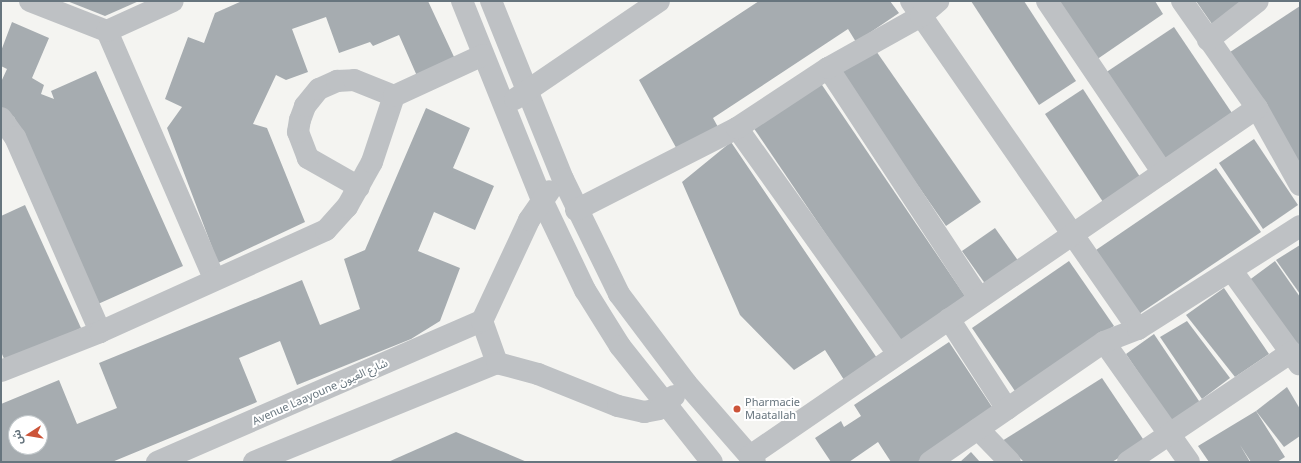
<!DOCTYPE html>
<html>
<head>
<meta charset="utf-8">
<style>
	body { margin:0 }
	#map { position:relative; width:1301px; height:463px; overflow:hidden; background:#f4f4f1; font-family:"Noto Sans","Noto Sans Arabic",sans-serif }
	div>[style] { position:absolute }
	.building>* { inset:0; background:#a6acb0 }
	.minor>* { height:22px; margin:-11px; padding:0 11px; transform-origin:11px; border-radius:11px; background:#bec1c4 }
	.dots>* { width:11px; height:11px; translate:-50% -50%; box-sizing:border-box; border:2px solid #fff; border-radius:50% }
	span { translate:-50% -50%; white-space:nowrap; text-align:center; line-height:1.15; -webkit-text-stroke:4px #fff; paint-order:stroke }
	.street-label { font-size:11px; color:#67757e }
	.poi-label { font-size:11px; color:#67757e }
	.left { translate:0 -50%; text-align:left }
	.frame { position:absolute; inset:0; border:2px solid #67757e; pointer-events:none }
	.north { position:absolute; left:8px; top:415px; width:40px; height:40px; box-sizing:border-box; background:#fff; border:1px solid #c2c8cb; border-radius:50%; rotate:258deg; font-size:11px; font-weight:700; line-height:16px; text-align:center; color:#67757e }
	.north::after { content:''; display:block; margin:auto; width:14px; height:18px; background:#cc5439; clip-path:polygon(50% 0,100% 100%,50% 72%,0 100%) }
</style>
</head>
<body>
<div id="map">
	<div class="building">
		<i style="clip-path:polygon(67px 1px,139px 1px,105px 16px)"></i>
		<i style="clip-path:polygon(242px 1px,428px 1px,455px 59px,417px 76px,399px 35px,373px 46px,370px 42px,339px 53px,326px 17px,292px 29px,308px 72px,286px 80px,276px 75px,253px 124px,267px 128px,305px 222px,218px 263px,167px 128px,182px 107px,165px 99px,188px 37px,204px 43px,215px 13px)"></i>
		<i style="clip-path:polygon(759px 1px,890px 1px,899px 13px,856px 42px,848px 29px,713px 118px,718px 127px,679px 153px,639px 80px)"></i>
		<i style="clip-path:polygon(971px 1px,1024px 1px,1076px 81px,1039px 105px)"></i>
		<i style="clip-path:polygon(1057px 1px,1155px 1px,1163px 14px,1096px 60px)"></i>
		<i style="clip-path:polygon(1196px 1px,1244px 1px,1212px 24px)"></i>
		<i style="clip-path:polygon(1300px 6px,1300px 167px,1227px 54px)"></i>
		<i style="clip-path:polygon(12px 22px,49px 38px,32px 78px,44px 85px,41px 94px,54px 99px,51px 91px,96px 71px,183px 266px,98px 304px,14px 117px,1px 110px,1px 82px,7px 69px,1px 66px,1px 51px)"></i>
		<i style="clip-path:polygon(1174px 27px,1236px 119px,1167px 166px,1105px 73px)"></i>
		<i style="clip-path:polygon(874px 48px,981px 202px,946px 226px,839px 72px)"></i>
		<i style="clip-path:polygon(820px 82px,965px 296px,899px 342px,753px 127px)"></i>
		<i style="clip-path:polygon(1083px 89px,1144px 183px,1107px 208px,1045px 114px)"></i>
		<i style="clip-path:polygon(evenodd,426px 108px,470px 128px,453px 168px,494px 186px,475px 230px,434px 212px,418px 251px,460px 268px,440px 321px,411px 339px,297px 385px,280px 341px,239px 358px,257px 402px,112px 462px,1px 462px,1px 404px,59px 380px,77px 424px,117px 408px,99px 363px,302px 280px,320px 325px,360px 309px,344px 259px,365px 250px,426px 108px,16px 423px,40px 423px,40px 447px,16px 447px,16px 423px)"></i>
		<i style="clip-path:polygon(1254px 139px,1298px 205px,1263px 229px,1219px 163px)"></i>
		<i style="clip-path:polygon(731px 142px,877px 358px,846px 383px,825px 350px,794px 370px,740px 315px,682px 182px)"></i>
		<i style="clip-path:polygon(1216px 168px,1261px 232px,1139px 314px,1096px 250px)"></i>
		<i style="clip-path:polygon(25px 205px,81px 328px,6px 363px,1px 352px,1px 216px)"></i>
		<i style="clip-path:polygon(995px 228px,1019px 262px,986px 285px,962px 251px)"></i>
		<i style="clip-path:polygon(1300px 245px,1300px 294px,1276px 260px)"></i>
		<i style="clip-path:polygon(1069px 261px,1114px 326px,1017px 394px,972px 328px)"></i>
		<i style="clip-path:polygon(1275px 261px,1300px 297px,1300px 353px,1248px 281px)"></i>
		<i style="clip-path:polygon(1224px 288px,1269px 354px,1235px 377px,1186px 315px)"></i>
		<i style="clip-path:polygon(1187px 321px,1230px 378px,1202px 399px,1160px 337px)"></i>
		<i style="clip-path:polygon(1154px 334px,1201px 404px,1173px 424px,1126px 354px)"></i>
		<i style="clip-path:polygon(949px 342px,994px 410px,917px 462px,891px 462px,878px 442px,849px 462px,831px 462px,815px 438px,841px 421px,844px 427px,861px 416px,854px 405px)"></i>
		<i style="clip-path:polygon(1102px 378px,1145px 442px,1112px 462px,1024px 462px,1002px 441px)"></i>
		<i style="clip-path:polygon(1287px 387px,1300px 409px,1300px 436px,1284px 447px,1256px 411px)"></i>
		<i style="clip-path:polygon(1256px 411px,1285px 457px,1277px 462px,1251px 462px,1240px 445px,1250px 462px,1209px 462px,1198px 446px)"></i>
		<i style="clip-path:polygon(456px 432px,527px 462px,388px 462px)"></i>
		<i style="clip-path:polygon(971px 452px,980px 462px,960px 462px)"></i>
	</div>
	<div class="minor">
		<i style="left:30px;top:1px;width:83px;rotate:21.3deg"></i>
		<i style="left:107px;top:31px;width:271px;rotate:66.6deg"></i>
		<i style="left:462px;top:1px;width:214px;rotate:68.1deg"></i>
		<i style="left:542px;top:200px;width:100px;rotate:64.5deg"></i>
		<i style="left:585px;top:290px;width:66px;rotate:58deg"></i>
		<i style="left:620px;top:346px;width:148px;rotate:51.6deg"></i>
		<i style="left:491px;top:1px;width:192px;rotate:68deg"></i>
		<i style="left:563px;top:179px;width:128px;rotate:64deg"></i>
		<i style="left:619px;top:294px;width:111px;rotate:53deg"></i>
		<i style="left:686px;top:383px;width:105px;rotate:48.9deg"></i>
		<i style="left:911px;top:1px;width:399px;rotate:55.3deg"></i>
		<i style="left:1047px;top:1px;width:207px;rotate:56deg"></i>
		<i style="left:1182px;top:1px;width:131px;rotate:55deg"></i>
		<i style="left:1257px;top:108px;width:88px;rotate:60.8deg"></i>
		<i style="left:107px;top:31px;width:72px;rotate:-24.4deg"></i>
		<i style="left:1208px;top:40px;width:63px;rotate:-38deg"></i>
		<i style="left:828px;top:68px;width:275px;rotate:56.7deg"></i>
		<i style="left:515px;top:99px;width:174px;rotate:-34.2deg"></i>
		<i style="left:1px;top:118px;width:24px;rotate:54deg"></i>
		<i style="left:15px;top:137px;width:213px;rotate:66.4deg"></i>
		<i style="left:737px;top:128px;width:277px;rotate:54.5deg"></i>
		<i style="left:359px;top:187px;width:59px;rotate:-150.4deg"></i>
		<i style="left:308px;top:158px;width:28px;rotate:-111deg"></i>
		<i style="left:298px;top:132px;width:12px;rotate:-81deg"></i>
		<i style="left:300px;top:120px;width:15px;rotate:-70deg"></i>
		<i style="left:305px;top:106px;width:22px;rotate:-51deg"></i>
		<i style="left:319px;top:89px;width:20px;rotate:-24deg"></i>
		<i style="left:337px;top:81px;width:17px;rotate:-3deg"></i>
		<i style="left:354px;top:80px;width:43px;rotate:21.8deg"></i>
		<i style="left:576px;top:210px;width:181px;rotate:-27deg"></i>
		<i style="left:737px;top:128px;width:109px;rotate:-33.4deg"></i>
		<i style="left:828px;top:68px;width:107px;rotate:-29.2deg"></i>
		<i style="left:921px;top:16px;width:23px;rotate:-41deg"></i>
		<i style="left:1232px;top:271px;width:115px;rotate:54.2deg"></i>
		<i style="left:949px;top:319px;width:107px;rotate:57.2deg"></i>
		<i style="left:482px;top:321px;width:45px;rotate:70.3deg"></i>
		<i style="left:1104px;top:342px;width:147px;rotate:54.7deg"></i>
		<i style="left:1px;top:371px;width:106px;rotate:-21.5deg"></i>
		<i style="left:100px;top:332px;width:248px;rotate:-24.3deg"></i>
		<i style="left:326px;top:230px;width:31px;rotate:-48deg"></i>
		<i style="left:347px;top:207px;width:51px;rotate:-60.9deg"></i>
		<i style="left:372px;top:162px;width:70px;rotate:-71.6deg"></i>
		<i style="left:394px;top:96px;width:98px;rotate:-24.7deg"></i>
		<i style="left:978px;top:429px;width:46px;rotate:45.9deg"></i>
		<i style="left:750px;top:456px;width:615px;rotate:-34.47deg"></i>
		<i style="left:157px;top:462px;width:354px;rotate:-23.5deg"></i>
		<i style="left:482px;top:321px;width:111px;rotate:-65deg"></i>
		<i style="left:529px;top:220px;width:35px;rotate:-55deg"></i>
		<i style="left:254px;top:462px;width:262px;rotate:-22.2deg"></i>
		<i style="left:497px;top:363px;width:42px;rotate:15deg"></i>
		<i style="left:538px;top:374px;width:86px;rotate:21.8deg"></i>
		<i style="left:618px;top:406px;width:27px;rotate:13deg"></i>
		<i style="left:644px;top:412px;width:15px;rotate:-11deg"></i>
		<i style="left:659px;top:409px;width:20px;rotate:-41deg"></i>
		<i style="left:930px;top:462px;width:211px;rotate:-34.6deg"></i>
		<i style="left:1104px;top:342px;width:36px;rotate:-21deg"></i>
		<i style="left:1138px;top:329px;width:192px;rotate:-32.4deg"></i>
		<i style="left:1128px;top:462px;width:197px;rotate:-33.9deg"></i>
	</div>
	<div class="dots">
		<i style="left:737px;top:409px;background:#cc5439"></i>
	</div>
	<div class="street-label">
		<span style="left:320px;top:392px;rotate:-24deg">Avenue Laayoune شارع العيون</span>
	</div>
	<div class="poi-label">
		<span class="left" style="left:745px;top:409px">Pharmacie<br>Maatallah</span>
	</div>
	<div class="frame"></div>
	<div class="north">ش</div>
</div>
</body>
</html>
